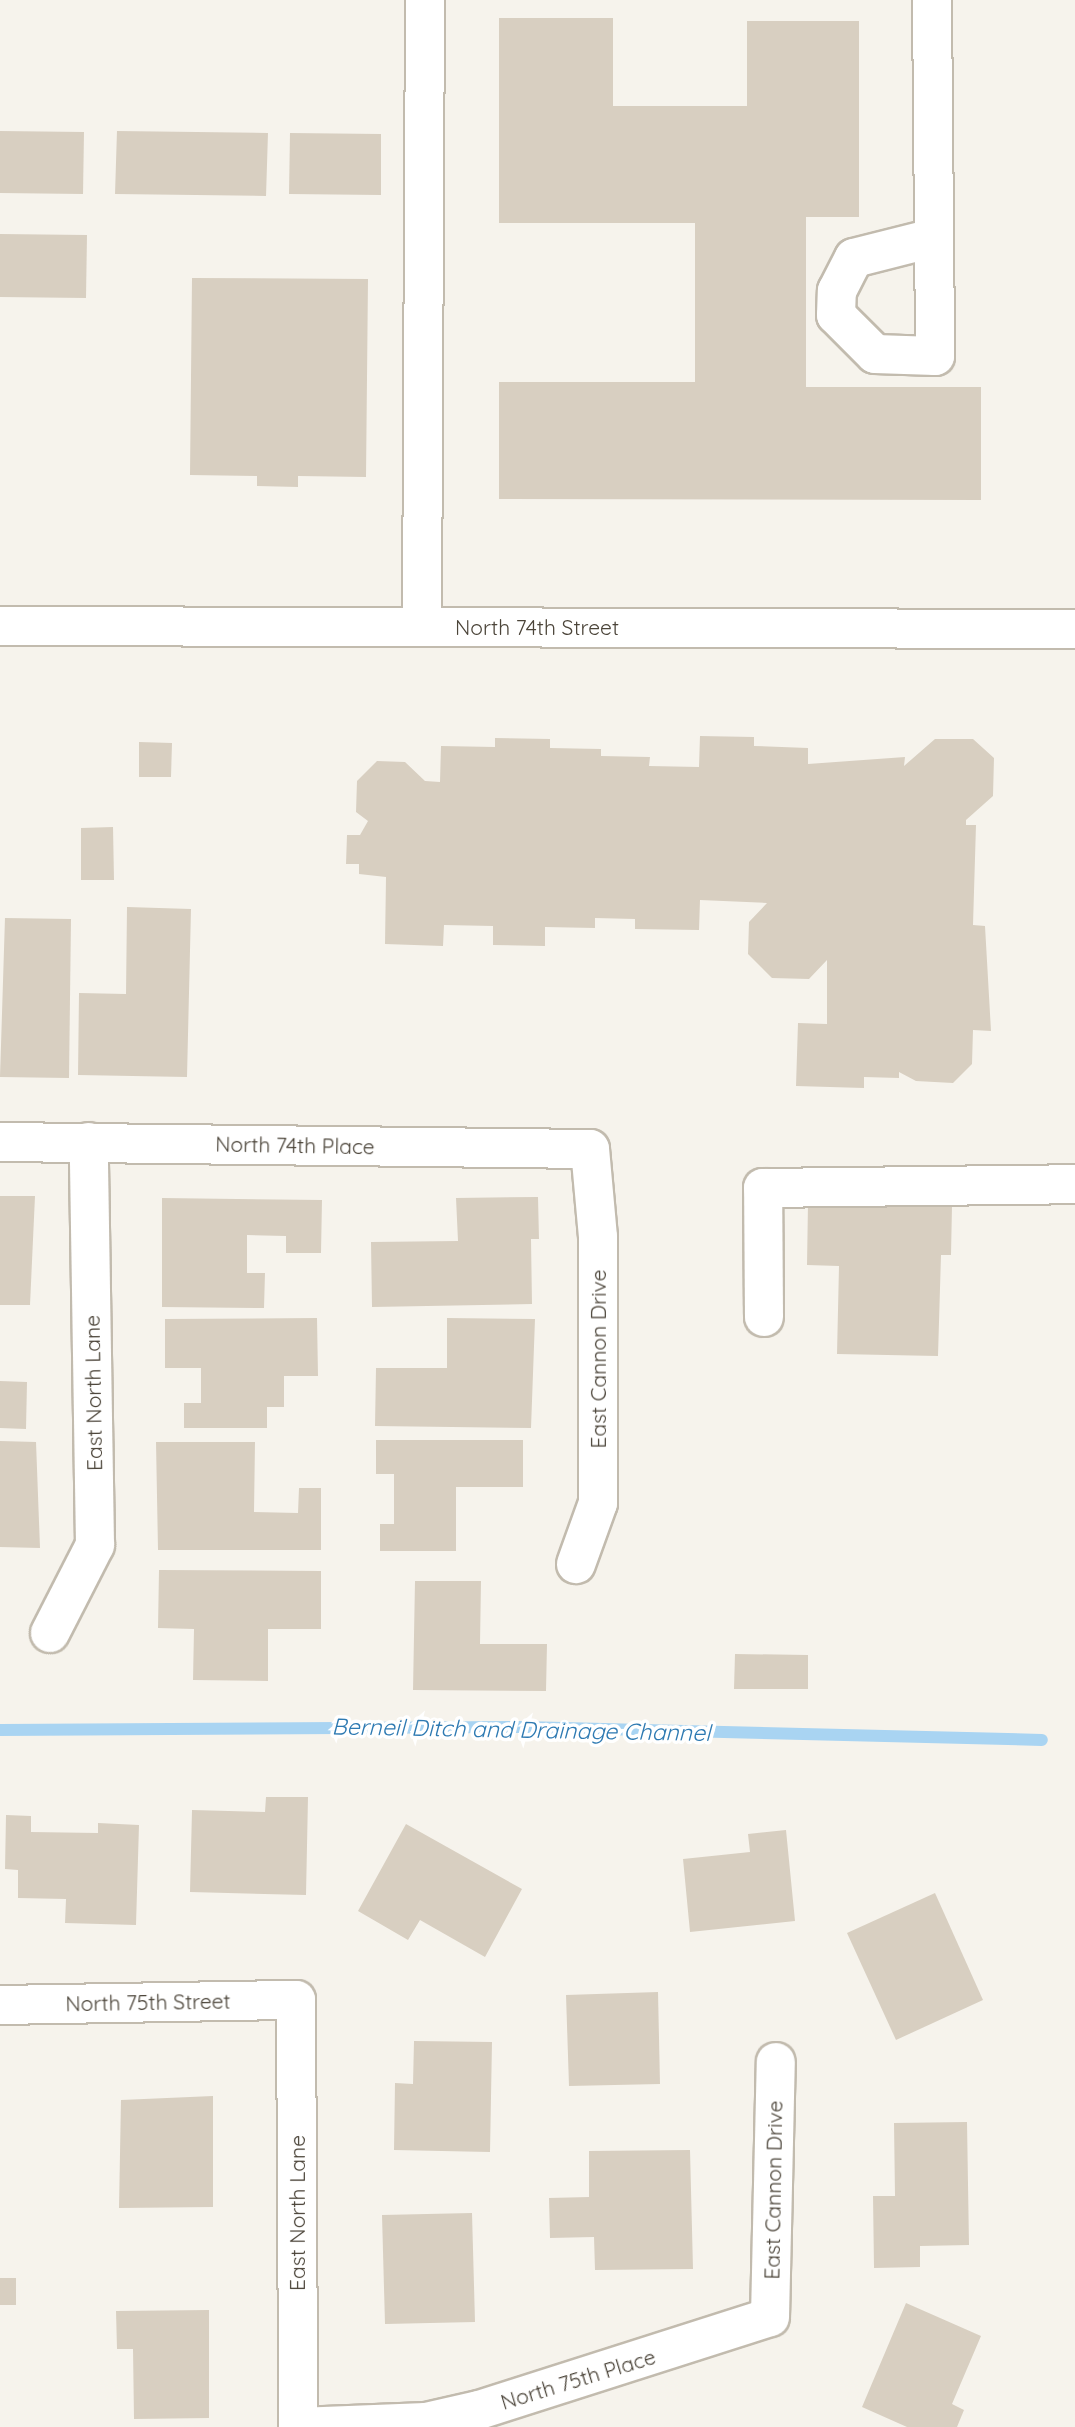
<!DOCTYPE html>
<html>
<head>
<meta charset="utf-8">
<style>
	body { margin:0 }
	#map { position:relative; width:1075px; height:2427px; overflow:hidden; background:#f6f3ec; font-family:Quicksand,sans-serif }
	div>[style] { position:absolute }
	.stream>* { height:12px; margin:-6px; padding:0 6px; transform-origin:6px; border-radius:6px; background:#a9d4f2 }
	.building>* { inset:0; background:#d8cfc1 }
	.roads { filter:drop-shadow(2px 0 #c2bbae) drop-shadow(-2px 0 #c2bbae) drop-shadow(0 2px #c2bbae) drop-shadow(0 -2px #c2bbae) }
	.minor>* { height:38px; margin:-19px; padding:0 19px; transform-origin:19px; border-radius:19px; background:#fff }
	span { translate:-50% -50%; white-space:nowrap; text-align:center; line-height:1.15; -webkit-text-stroke:7px #fff; paint-order:stroke }
	.street-label { font-size:21px; color:#4b4439 }
	.water-label { font-size:23px; color:#2e7ab2; font-style:italic }
</style>
</head>
<body>
<div id="map">
	<div class="stream">
		<i style="left:0;top:1730px;width:523px;rotate:-0.33deg"></i>
		<i style="left:523px;top:1727px;width:519px;rotate:1.43deg"></i>
	</div>
	<div class="building">
		<i style="clip-path:polygon(499px 18px,613px 18px,613px 106px,747px 106px,747px 21px,859px 21px,859px 217px,806px 217px,806px 387px,981px 387px,981px 500px,499px 499px,499px 382px,695px 382px,695px 223px,499px 223px)"></i>
		<i style="clip-path:polygon(0 131px,84px 132px,83px 194px,0 193px)"></i>
		<i style="clip-path:polygon(117px 131px,268px 133px,266px 196px,115px 194px)"></i>
		<i style="clip-path:polygon(290px 133px,381px 134px,381px 195px,289px 194px)"></i>
		<i style="clip-path:polygon(0 234px,87px 235px,86px 298px,0 297px)"></i>
		<i style="clip-path:polygon(192px 278px,368px 279px,366px 477px,298px 476px,298px 487px,257px 486px,257px 476px,190px 475px)"></i>
		<i style="clip-path:polygon(700px 736px,754px 737px,754px 746px,808px 748px,808px 764px,905px 757px,904px 766px,935px 739px,973px 739px,994px 758px,993px 796px,966px 820px,966px 825px,976px 825px,973px 925px,985px 926px,991px 1031px,973px 1030px,972px 1064px,953px 1083px,916px 1081px,899px 1072px,899px 1078px,864px 1077px,864px 1088px,796px 1086px,798px 1023px,827px 1024px,827px 960px,809px 979px,772px 978px,748px 954px,749px 922px,767px 903px,700px 900px,699px 930px,635px 929px,635px 919px,595px 918px,595px 928px,545px 927px,545px 946px,493px 945px,493px 926px,444px 925px,443px 946px,385px 944px,386px 877px,359px 874px,359px 864px,346px 864px,347px 835px,360px 835px,368px 821px,356px 812px,357px 781px,377px 761px,405px 762px,425px 781px,440px 782px,441px 746px,495px 747px,495px 738px,550px 739px,550px 748px,601px 749px,601px 756px,650px 757px,649px 766px,699px 767px)"></i>
		<i style="clip-path:polygon(139px 742px,172px 743px,171px 777px,139px 777px)"></i>
		<i style="clip-path:polygon(113px 827px,114px 880px,81px 880px,81px 828px)"></i>
		<i style="clip-path:polygon(127px 907px,191px 909px,187px 1077px,78px 1075px,79px 993px,126px 994px)"></i>
		<i style="clip-path:polygon(5px 918px,71px 919px,69px 1078px,0 1077px)"></i>
		<i style="clip-path:polygon(0 1196px,35px 1196px,30px 1305px,0 1305px)"></i>
		<i style="clip-path:polygon(538px 1197px,539px 1239px,531px 1239px,532px 1304px,372px 1307px,371px 1242px,458px 1241px,456px 1198px)"></i>
		<i style="clip-path:polygon(162px 1198px,322px 1200px,321px 1253px,286px 1253px,286px 1236px,247px 1235px,247px 1273px,265px 1273px,264px 1308px,162px 1307px)"></i>
		<i style="clip-path:polygon(808px 1203px,952px 1206px,951px 1255px,941px 1255px,938px 1356px,837px 1354px,839px 1266px,807px 1265px)"></i>
		<i style="clip-path:polygon(317px 1318px,318px 1376px,284px 1376px,284px 1407px,267px 1407px,267px 1428px,184px 1428px,184px 1403px,201px 1403px,201px 1368px,165px 1368px,165px 1319px)"></i>
		<i style="clip-path:polygon(447px 1318px,535px 1319px,531px 1428px,375px 1426px,376px 1368px,447px 1368px)"></i>
		<i style="clip-path:polygon(0 1381px,27px 1382px,26px 1429px,0 1428px)"></i>
		<i style="clip-path:polygon(376px 1440px,523px 1440px,523px 1487px,456px 1487px,456px 1551px,380px 1551px,380px 1524px,394px 1524px,394px 1474px,376px 1474px)"></i>
		<i style="clip-path:polygon(0 1441px,36px 1442px,40px 1548px,0 1547px)"></i>
		<i style="clip-path:polygon(156px 1442px,255px 1442px,254px 1512px,298px 1513px,299px 1488px,321px 1488px,321px 1550px,158px 1550px)"></i>
		<i style="clip-path:polygon(159px 1570px,321px 1571px,321px 1629px,268px 1629px,268px 1681px,193px 1680px,194px 1629px,158px 1628px)"></i>
		<i style="clip-path:polygon(415px 1581px,481px 1581px,480px 1644px,547px 1644px,546px 1691px,413px 1690px)"></i>
		<i style="clip-path:polygon(735px 1654px,808px 1655px,808px 1689px,734px 1689px)"></i>
		<i style="clip-path:polygon(266px 1797px,308px 1797px,306px 1895px,190px 1892px,192px 1810px,265px 1812px)"></i>
		<i style="clip-path:polygon(6px 1815px,31px 1816px,31px 1832px,98px 1833px,98px 1823px,139px 1825px,136px 1925px,65px 1923px,66px 1899px,18px 1898px,18px 1870px,5px 1869px)"></i>
		<i style="clip-path:polygon(406px 1824px,522px 1889px,485px 1957px,420px 1920px,408px 1940px,358px 1911px)"></i>
		<i style="clip-path:polygon(786px 1830px,795px 1921px,690px 1932px,683px 1859px,750px 1852px,748px 1834px)"></i>
		<i style="clip-path:polygon(935px 1893px,983px 2000px,896px 2040px,847px 1933px)"></i>
		<i style="clip-path:polygon(658px 1992px,660px 2084px,569px 2086px,566px 1995px)"></i>
		<i style="clip-path:polygon(414px 2041px,492px 2042px,490px 2152px,394px 2150px,395px 2083px,413px 2084px)"></i>
		<i style="clip-path:polygon(213px 2096px,213px 2207px,119px 2208px,121px 2100px)"></i>
		<i style="clip-path:polygon(967px 2122px,969px 2245px,920px 2246px,920px 2267px,874px 2268px,873px 2196px,895px 2196px,894px 2123px)"></i>
		<i style="clip-path:polygon(690px 2150px,693px 2269px,595px 2270px,594px 2237px,550px 2238px,549px 2198px,589px 2197px,589px 2151px)"></i>
		<i style="clip-path:polygon(472px 2213px,475px 2322px,385px 2324px,382px 2215px)"></i>
		<i style="clip-path:polygon(0 2278px,16px 2278px,16px 2305px,0 2305px)"></i>
		<i style="clip-path:polygon(906px 2303px,981px 2336px,952px 2404px,964px 2410px,957px 2427px,907px 2427px,862px 2407px)"></i>
		<i style="clip-path:polygon(209px 2310px,209px 2418px,134px 2419px,133px 2349px,117px 2349px,116px 2311px)"></i>
	</div>
	<div class="roads">
		<div class="minor">
			<i style="left:932px;top:0;width:356px;rotate:89.5deg"></i>
			<i style="left:935px;top:356px;width:60px;rotate:-178.1deg"></i>
			<i style="left:875px;top:354px;width:55px;rotate:-135deg"></i>
			<i style="left:836px;top:315px;width:24px;rotate:-88deg"></i>
			<i style="left:837px;top:291px;width:37px;rotate:-63deg"></i>
			<i style="left:854px;top:258px;width:81px;rotate:-14.2deg"></i>
			<i style="left:0;top:626px;width:1075px;rotate:0.16deg"></i>
			<i style="left:422px;top:626px;width:626px;rotate:-89.73deg"></i>
			<i style="left:0;top:1142px;width:590px;rotate:0.68deg"></i>
			<i style="left:590px;top:1149px;width:88px;rotate:84.8deg"></i>
			<i style="left:598px;top:1237px;width:266px;rotate:90deg"></i>
			<i style="left:598px;top:1503px;width:65px;rotate:109.8deg"></i>
			<i style="left:764px;top:1317px;width:129px;rotate:-90.4deg"></i>
			<i style="left:763px;top:1188px;width:312px;rotate:-0.7deg"></i>
			<i style="left:50px;top:1633px;width:99px;rotate:-62.9deg"></i>
			<i style="left:95px;top:1545px;width:403px;rotate:-90.9deg"></i>
			<i style="left:0;top:2005px;width:296px;rotate:-1deg"></i>
			<i style="left:296px;top:2000px;width:427px;rotate:89.7deg"></i>
			<i style="left:298px;top:2427px;width:128px;rotate:-2.2deg"></i>
			<i style="left:426px;top:2422px;width:54px;rotate:-12.8deg"></i>
			<i style="left:479px;top:2410px;width:305px;rotate:-17.7deg"></i>
			<i style="left:770px;top:2317px;width:255px;rotate:-88.7deg"></i>
		</div>
	</div>
	<div class="street-label">
		<span style="left:537px;top:627px">North 74th Street</span>
		<span style="left:295px;top:1145px;rotate:1deg">North 74th Place</span>
		<span style="left:598px;top:1359px;rotate:-90deg">East Cannon Drive</span>
		<span style="left:93px;top:1393px;rotate:-91deg">East North Lane</span>
		<span style="left:148px;top:2002px;rotate:-1deg">North 75th Street</span>
		<span style="left:773px;top:2190px;rotate:-89deg">East Cannon Drive</span>
		<span style="left:297px;top:2213px;rotate:-90deg">East North Lane</span>
		<span style="left:578px;top:2379px;rotate:-17deg">North 75th Place</span>
	</div>
	<div class="water-label">
		<span style="left:521px;top:1730px;rotate:1deg">Berneil Ditch and Drainage Channel</span>
	</div>
</div>
</body>
</html>
